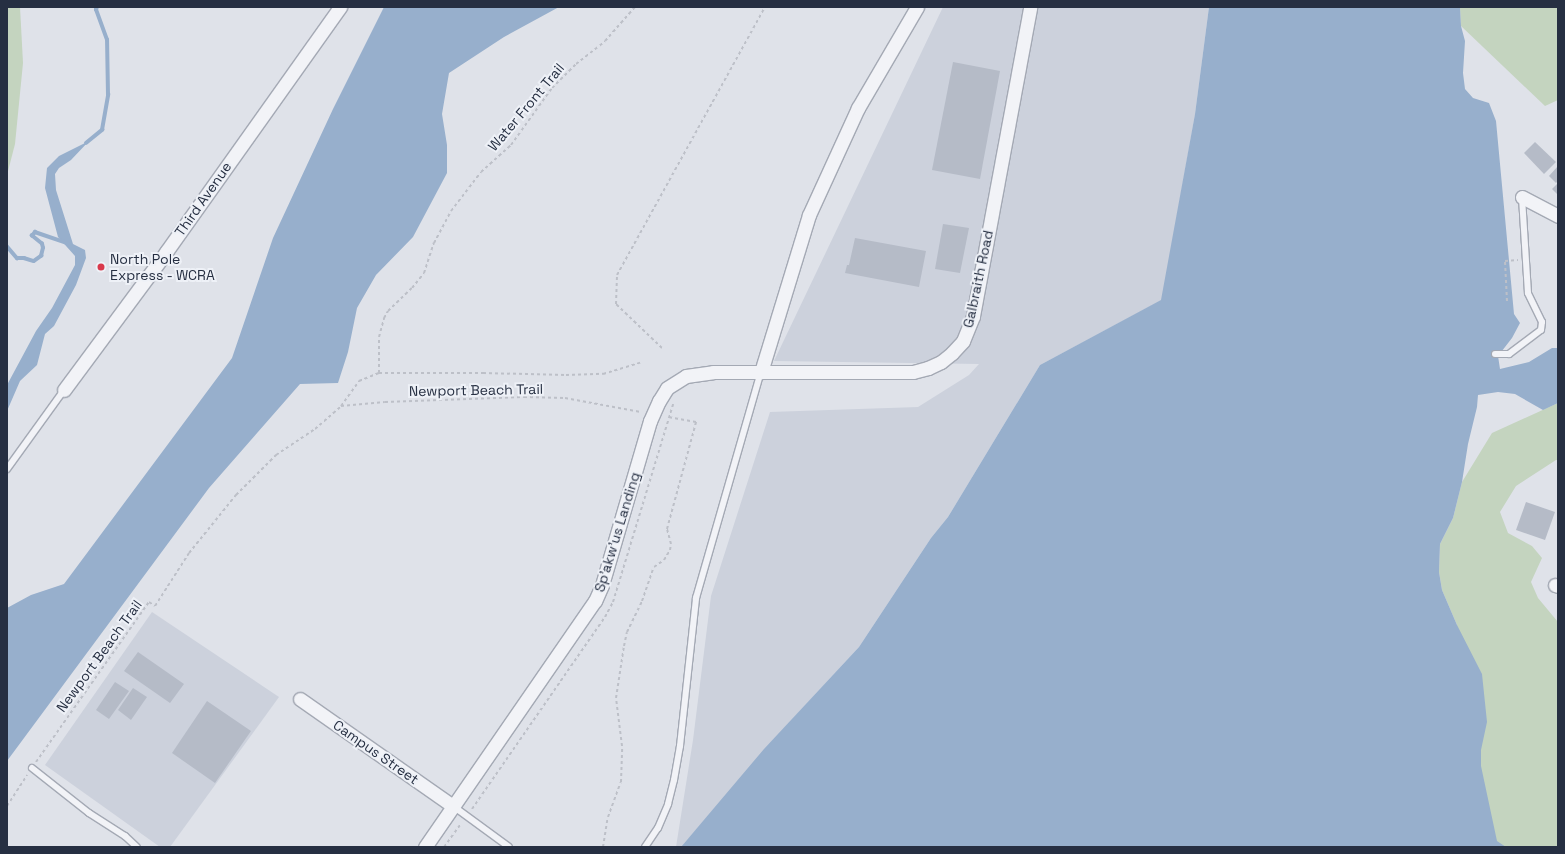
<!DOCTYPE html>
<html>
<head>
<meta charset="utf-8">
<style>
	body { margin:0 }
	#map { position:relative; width:1565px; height:854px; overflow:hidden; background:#dfe2e9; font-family:"Space Grotesk",sans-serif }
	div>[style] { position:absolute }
	.built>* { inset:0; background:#ccd1dc }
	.green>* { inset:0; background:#c4d4bf }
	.water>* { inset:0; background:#97afcc }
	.stream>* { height:3.5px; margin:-1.75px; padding:0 1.75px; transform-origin:1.75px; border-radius:1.75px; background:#97afcc }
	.building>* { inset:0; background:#b5bbc7 }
	.path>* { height:2px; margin-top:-1px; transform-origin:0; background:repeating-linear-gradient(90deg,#bdc0c8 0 3px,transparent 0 6px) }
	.roads { filter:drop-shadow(1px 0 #a4a9b4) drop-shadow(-1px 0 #a4a9b4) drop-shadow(0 1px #a4a9b4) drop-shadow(0 -1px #a4a9b4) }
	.lane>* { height:6px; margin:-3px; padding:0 3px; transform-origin:3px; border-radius:3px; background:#f2f3f7 }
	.street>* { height:13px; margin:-6.5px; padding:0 6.5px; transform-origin:6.5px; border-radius:6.5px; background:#f2f3f7 }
	.dots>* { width:11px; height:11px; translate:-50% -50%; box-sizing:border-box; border:2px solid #eef1f7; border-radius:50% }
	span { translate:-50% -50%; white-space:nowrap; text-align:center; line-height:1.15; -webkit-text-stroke:4px #eef1f7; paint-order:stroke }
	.street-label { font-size:14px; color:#262f42 }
	.poi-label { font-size:14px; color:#262f42 }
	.left { translate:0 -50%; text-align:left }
	.frame { position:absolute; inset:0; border:8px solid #262f42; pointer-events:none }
</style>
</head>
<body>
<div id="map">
	<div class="built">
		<i style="clip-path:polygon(943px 7px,1209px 7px,1195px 114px,1162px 300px,1040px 365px,948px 517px,931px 538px,859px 647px,795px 716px,681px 847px,676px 847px,693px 740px,711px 596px,770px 412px,918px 407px,969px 375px,979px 364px,774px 361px)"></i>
		<i style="clip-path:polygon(152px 612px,279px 697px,170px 847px,160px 847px,45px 765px)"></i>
	</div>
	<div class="green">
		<i style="clip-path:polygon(7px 7px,20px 7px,23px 63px,15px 144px,7px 175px)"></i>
		<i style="clip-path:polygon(1460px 7px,1558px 7px,1558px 100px,1545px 106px,1461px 26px)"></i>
		<i style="clip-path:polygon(1558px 403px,1558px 460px,1556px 460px,1516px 486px,1500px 512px,1508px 533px,1532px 546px,1542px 558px,1531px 582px,1538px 598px,1558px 622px,1558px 847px,1353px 847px,1457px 625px,1442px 590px,1439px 572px,1440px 544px,1453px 518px,1462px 482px,1492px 433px)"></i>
	</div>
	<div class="water">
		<i style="clip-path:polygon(384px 7px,559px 7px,504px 37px,449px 73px,442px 114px,447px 145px,447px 173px,413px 237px,376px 275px,357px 308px,348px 352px,338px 383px,300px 384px,209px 488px,7px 761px,7px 608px,31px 595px,64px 584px,232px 358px,273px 238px,333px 109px)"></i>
		<i style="clip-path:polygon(1209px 7px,1460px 7px,1461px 26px,1465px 41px,1463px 73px,1465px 89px,1473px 98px,1489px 103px,1496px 121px,1514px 314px,1520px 323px,1512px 338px,1498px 356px,1500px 369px,1529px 362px,1552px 348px,1558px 348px,1558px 403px,1543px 410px,1515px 394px,1498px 392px,1478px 395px,1477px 407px,1468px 444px,1462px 482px,1453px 518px,1440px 544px,1439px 572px,1442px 590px,1457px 625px,1482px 674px,1487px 722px,1481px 750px,1481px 766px,1497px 841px,1506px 847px,681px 847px,764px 749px,859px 647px,931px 538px,948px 517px,1040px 365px,1161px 300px,1195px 114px)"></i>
		<i style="clip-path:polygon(89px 141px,71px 160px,59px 168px,55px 174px,56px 190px,73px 244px,85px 250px,86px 258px,76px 285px,54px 326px,45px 334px,37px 365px,20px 381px,7px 411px,7px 385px,36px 331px,52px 308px,75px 265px,75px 256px,58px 237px,45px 188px,47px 168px,59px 156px)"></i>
	</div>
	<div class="stream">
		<i style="left:86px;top:143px;width:21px;rotate:-39deg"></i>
		<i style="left:102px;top:130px;width:36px;rotate:-80deg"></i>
		<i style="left:108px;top:95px;width:55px;rotate:-91deg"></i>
		<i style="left:107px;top:40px;width:32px;rotate:-110deg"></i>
		<i style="left:96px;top:10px;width:3px;rotate:-72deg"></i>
		<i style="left:7px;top:246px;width:16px;rotate:50deg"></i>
		<i style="left:17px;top:258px;width:7px"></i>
		<i style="left:24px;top:258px;width:10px;rotate:17deg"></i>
		<i style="left:34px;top:261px;width:9px;rotate:-36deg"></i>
		<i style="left:41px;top:256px;width:8px;rotate:-76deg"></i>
		<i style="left:43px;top:248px;width:4px;rotate:-104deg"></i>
		<i style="left:42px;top:244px;width:13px;rotate:-141deg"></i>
		<i style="left:32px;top:236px;width:5px;rotate:-53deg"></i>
		<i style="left:35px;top:232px;width:34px;rotate:19deg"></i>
	</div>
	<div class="building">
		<i style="clip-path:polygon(953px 62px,1000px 71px,980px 179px,932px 170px)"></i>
		<i style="clip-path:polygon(1535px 142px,1556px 162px,1544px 174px,1524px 153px)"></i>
		<i style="clip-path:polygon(1558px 166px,1558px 181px,1556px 183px,1549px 176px)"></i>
		<i style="clip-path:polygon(1558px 183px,1558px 195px,1552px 189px)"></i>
		<i style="clip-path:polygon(943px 224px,969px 228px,960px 273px,935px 269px)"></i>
		<i style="clip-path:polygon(855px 238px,926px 251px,919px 287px,845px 273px,847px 265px,849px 265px)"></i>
		<i style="clip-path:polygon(1526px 502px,1555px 512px,1545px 540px,1516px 530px)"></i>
		<i style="clip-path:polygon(138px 652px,184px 684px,170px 703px,124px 671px)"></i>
		<i style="clip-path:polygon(115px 682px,129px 691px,109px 719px,96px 710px)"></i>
		<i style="clip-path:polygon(133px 688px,147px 697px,131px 720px,118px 710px)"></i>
		<i style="clip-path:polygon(207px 701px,251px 731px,215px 783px,172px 753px)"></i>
	</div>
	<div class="path">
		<i style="left:1507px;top:301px;width:40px;rotate:-92.9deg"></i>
		<i style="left:1505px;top:261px;width:13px;rotate:-4deg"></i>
		<i style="left:662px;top:348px;width:64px;rotate:-136.3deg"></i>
		<i style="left:616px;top:304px;width:29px;rotate:-88deg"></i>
		<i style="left:617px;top:275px;width:306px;rotate:-61.1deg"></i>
		<i style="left:379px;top:373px;width:104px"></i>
		<i style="left:483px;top:373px;width:83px;rotate:1.4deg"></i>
		<i style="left:566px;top:375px;width:37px;rotate:-2deg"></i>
		<i style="left:603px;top:374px;width:39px;rotate:-17deg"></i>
		<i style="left:341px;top:406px;width:44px;rotate:-5.2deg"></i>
		<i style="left:385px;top:402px;width:139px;rotate:-2.1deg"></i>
		<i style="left:524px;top:397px;width:41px;rotate:1.4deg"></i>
		<i style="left:565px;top:398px;width:77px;rotate:10.4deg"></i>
		<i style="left:36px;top:762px;width:196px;rotate:-54.8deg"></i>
		<i style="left:149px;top:602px;width:7px;rotate:34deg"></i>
		<i style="left:155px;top:606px;width:63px;rotate:-57.3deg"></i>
		<i style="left:189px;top:553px;width:75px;rotate:-51deg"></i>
		<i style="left:236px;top:495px;width:57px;rotate:-45deg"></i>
		<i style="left:276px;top:455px;width:47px;rotate:-33.7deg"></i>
		<i style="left:315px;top:429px;width:35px;rotate:-41deg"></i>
		<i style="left:341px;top:406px;width:31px;rotate:-54deg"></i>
		<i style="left:359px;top:381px;width:22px;rotate:-22deg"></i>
		<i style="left:379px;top:373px;width:36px;rotate:-90deg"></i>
		<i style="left:379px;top:337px;width:20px;rotate:-75deg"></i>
		<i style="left:384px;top:318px;width:8px;rotate:-60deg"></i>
		<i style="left:388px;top:311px;width:33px;rotate:-44deg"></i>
		<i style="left:412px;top:288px;width:19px;rotate:-51deg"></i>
		<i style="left:424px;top:273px;width:32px;rotate:-72deg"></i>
		<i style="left:434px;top:243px;width:36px;rotate:-62deg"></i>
		<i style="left:451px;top:211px;width:49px;rotate:-52.4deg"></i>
		<i style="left:481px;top:172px;width:40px;rotate:-42deg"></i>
		<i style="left:511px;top:145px;width:70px;rotate:-54.3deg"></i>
		<i style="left:552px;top:88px;width:34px;rotate:-45deg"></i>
		<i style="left:576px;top:64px;width:37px;rotate:-38deg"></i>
		<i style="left:605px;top:41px;width:45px;rotate:-48.6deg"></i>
		<i style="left:7px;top:806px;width:37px;rotate:-57deg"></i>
		<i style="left:472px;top:809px;width:234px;rotate:-55.3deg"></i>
		<i style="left:605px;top:617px;width:17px;rotate:-62deg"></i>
		<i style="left:613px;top:602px;width:207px;rotate:-73.1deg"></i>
		<i style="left:444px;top:847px;width:29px;rotate:-54deg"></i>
		<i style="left:603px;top:847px;width:30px;rotate:-81deg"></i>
		<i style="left:608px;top:817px;width:37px;rotate:-70deg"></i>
		<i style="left:621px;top:782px;width:36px;rotate:-88deg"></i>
		<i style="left:622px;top:746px;width:48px;rotate:-97.1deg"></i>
		<i style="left:616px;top:698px;width:53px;rotate:-81.3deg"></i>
		<i style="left:624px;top:646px;width:14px;rotate:-78deg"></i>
		<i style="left:627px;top:632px;width:34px;rotate:-64deg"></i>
		<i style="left:642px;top:601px;width:36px;rotate:-71deg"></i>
		<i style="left:654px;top:567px;width:12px;rotate:-35deg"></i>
		<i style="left:664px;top:560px;width:12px;rotate:-59deg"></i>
		<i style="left:670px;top:550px;width:6px;rotate:-81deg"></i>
		<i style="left:671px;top:544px;width:16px;rotate:-105deg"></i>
		<i style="left:667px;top:529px;width:111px;rotate:-74.8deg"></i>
		<i style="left:696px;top:422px;width:27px;rotate:-170deg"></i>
	</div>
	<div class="roads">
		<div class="lane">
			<i style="left:1495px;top:354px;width:14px"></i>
			<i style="left:1509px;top:354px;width:40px;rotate:-37deg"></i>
			<i style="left:1541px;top:330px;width:8px;rotate:-83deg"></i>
			<i style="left:1542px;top:322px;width:32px;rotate:-116deg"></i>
			<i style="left:1528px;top:293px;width:96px;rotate:-93.6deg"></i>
			<i style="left:7px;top:469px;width:97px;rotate:-54.2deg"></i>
			<i style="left:32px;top:768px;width:73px;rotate:38.3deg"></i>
			<i style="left:89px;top:813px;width:43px;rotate:32.6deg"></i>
			<i style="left:125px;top:836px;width:16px;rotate:43deg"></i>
			<i style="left:453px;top:806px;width:69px;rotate:36.2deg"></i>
			<i style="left:645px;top:847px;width:23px;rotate:-56deg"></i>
			<i style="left:658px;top:828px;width:26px;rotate:-67deg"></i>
			<i style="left:668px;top:804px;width:25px;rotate:-76deg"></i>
			<i style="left:674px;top:780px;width:35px;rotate:-80deg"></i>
			<i style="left:680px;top:746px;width:149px;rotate:-83.8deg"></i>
			<i style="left:696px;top:598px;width:235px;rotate:-74deg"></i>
		</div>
		<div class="street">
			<i style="left:1522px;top:197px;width:41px;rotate:27.8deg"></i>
			<i style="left:761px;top:372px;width:164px;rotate:-73deg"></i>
			<i style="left:809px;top:215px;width:118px;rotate:-65.4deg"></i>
			<i style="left:858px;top:108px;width:117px;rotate:-59.7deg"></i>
			<i style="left:64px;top:390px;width:172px;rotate:-53.5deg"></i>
			<i style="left:166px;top:252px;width:301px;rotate:-54.6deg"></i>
			<i style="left:1555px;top:585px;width:3px;rotate:18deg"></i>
			<i style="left:300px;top:699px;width:187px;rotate:35deg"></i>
			<i style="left:425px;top:847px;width:299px;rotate:-55.4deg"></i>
			<i style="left:595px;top:601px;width:17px;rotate:-66deg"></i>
			<i style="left:602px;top:585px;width:171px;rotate:-73.7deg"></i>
			<i style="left:650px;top:421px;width:22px;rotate:-66deg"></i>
			<i style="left:659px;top:401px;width:15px;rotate:-58deg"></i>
			<i style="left:667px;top:388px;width:22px;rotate:-32deg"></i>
			<i style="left:686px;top:376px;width:27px;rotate:-8deg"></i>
			<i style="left:713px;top:372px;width:200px"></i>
			<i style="left:913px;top:372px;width:16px;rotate:-15deg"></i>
			<i style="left:928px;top:368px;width:14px;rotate:-25deg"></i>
			<i style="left:941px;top:362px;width:14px;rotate:-39deg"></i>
			<i style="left:952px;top:353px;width:16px;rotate:-47deg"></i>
			<i style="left:963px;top:341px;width:27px;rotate:-68deg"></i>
			<i style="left:973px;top:316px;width:314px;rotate:-79.5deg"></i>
		</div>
	</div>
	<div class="dots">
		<i style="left:101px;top:267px;background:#d9394b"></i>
	</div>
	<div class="street-label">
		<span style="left:526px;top:107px;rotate:-50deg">Water Front Trail</span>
		<span style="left:203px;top:199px;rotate:-55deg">Third Avenue</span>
		<span style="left:978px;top:279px;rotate:-78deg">Galbraith Road</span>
		<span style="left:476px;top:390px;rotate:-1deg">Newport Beach Trail</span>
		<span style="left:617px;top:532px;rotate:-73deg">Sp’akw’us Landing</span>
		<span style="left:99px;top:656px;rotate:-54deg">Newport Beach Trail</span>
		<span style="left:376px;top:752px;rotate:35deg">Campus Street</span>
	</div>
	<div class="poi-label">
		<span class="left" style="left:110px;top:267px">North Pole<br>Express - WCRA</span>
	</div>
	<div class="frame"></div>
</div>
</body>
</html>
